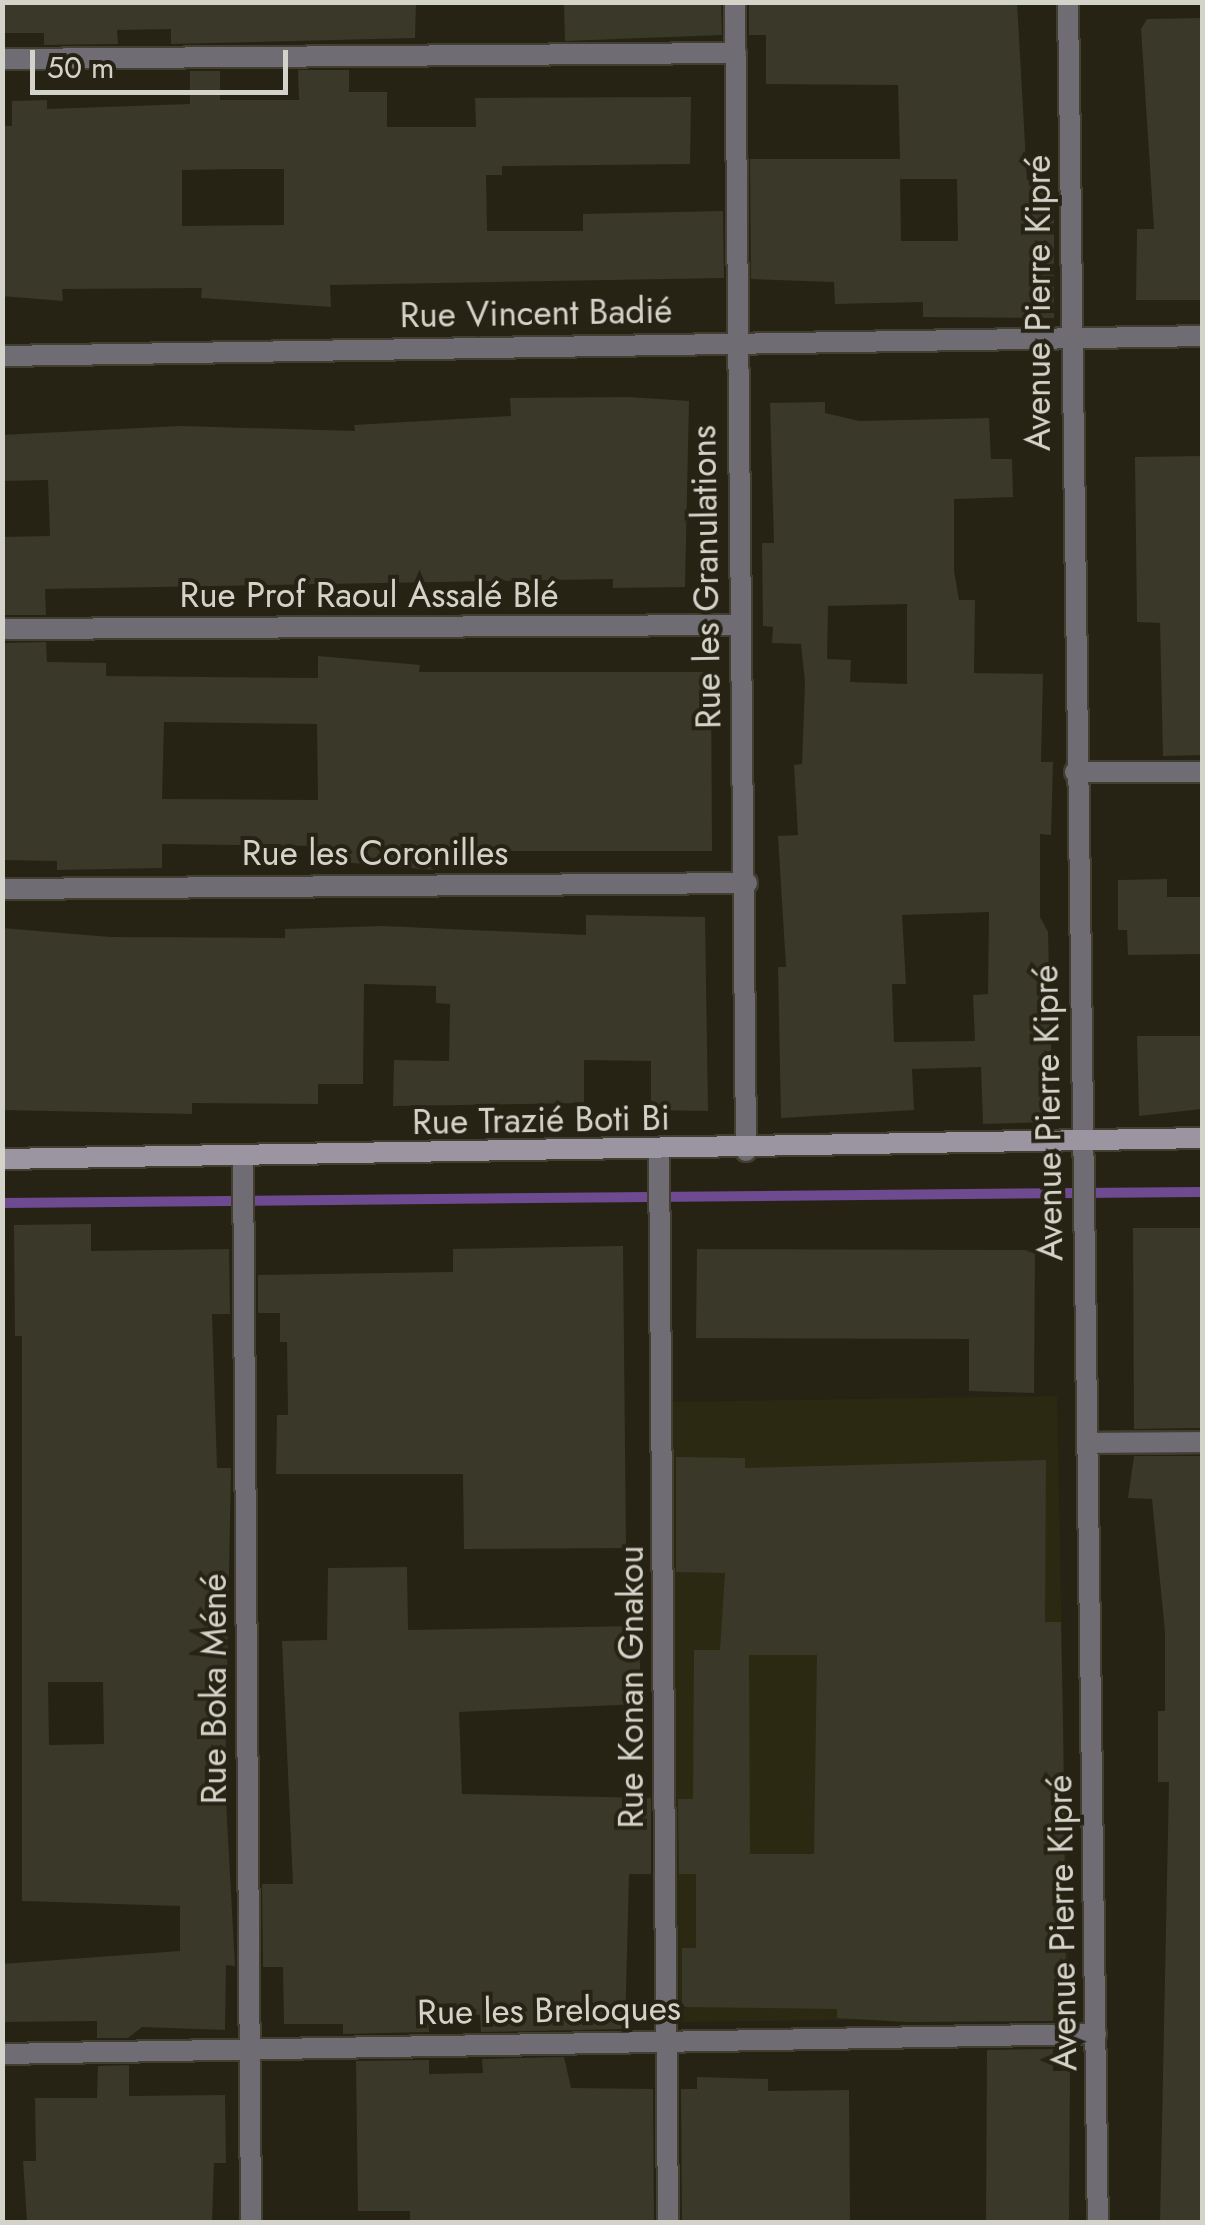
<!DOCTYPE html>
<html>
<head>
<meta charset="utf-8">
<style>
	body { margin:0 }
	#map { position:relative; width:1205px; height:2225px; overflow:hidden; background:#262314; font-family:Jost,sans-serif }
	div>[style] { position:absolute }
	.built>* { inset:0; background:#2c2913 }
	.stream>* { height:10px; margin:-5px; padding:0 5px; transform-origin:5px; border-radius:5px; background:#6e4a91 }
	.building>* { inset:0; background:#3a3828 }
	.roads { filter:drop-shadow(2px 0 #423f31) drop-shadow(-2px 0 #423f31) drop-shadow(0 2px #423f31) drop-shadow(0 -2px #423f31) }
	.minor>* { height:20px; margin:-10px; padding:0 10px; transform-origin:10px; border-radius:10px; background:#6f6c73 }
	.tertiary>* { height:20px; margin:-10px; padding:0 10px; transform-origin:10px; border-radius:10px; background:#6f6c73 }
	.secondary>* { height:20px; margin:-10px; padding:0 10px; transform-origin:10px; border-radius:10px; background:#9b95a1 }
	span { translate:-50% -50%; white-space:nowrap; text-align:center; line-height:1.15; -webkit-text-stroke:8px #262314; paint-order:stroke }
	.street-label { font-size:35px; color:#d4d3ca }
	.frame { position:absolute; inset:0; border:5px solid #d4d3ca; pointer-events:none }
	.scale { position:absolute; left:30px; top:50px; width:258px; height:45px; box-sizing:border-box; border:5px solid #d4d3ca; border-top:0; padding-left:12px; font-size:30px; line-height:35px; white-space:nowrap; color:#d4d3ca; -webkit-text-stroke:8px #262314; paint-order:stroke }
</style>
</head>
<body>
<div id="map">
	<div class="built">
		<i style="clip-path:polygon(1057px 1396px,1069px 2017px,679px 2022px,667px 1402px)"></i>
	</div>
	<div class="stream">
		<i style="left:2px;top:1203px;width:1200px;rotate:-0.53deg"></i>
	</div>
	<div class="building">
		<i style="clip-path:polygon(2px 2px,416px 2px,415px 38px,171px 44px,171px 29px,117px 30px,118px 44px,44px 45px,44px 33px,2px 33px)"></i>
		<i style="clip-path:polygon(564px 2px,721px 2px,722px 35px,565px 41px)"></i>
		<i style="clip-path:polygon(evenodd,749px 2px,1017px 2px,1027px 180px,1054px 190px,1054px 318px,923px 317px,923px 302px,835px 304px,834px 282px,751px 279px,750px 159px,900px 159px,898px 85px,766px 84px,766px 35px,749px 35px,749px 2px,900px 171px,900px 179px,957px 179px,958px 241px,901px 241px,900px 171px)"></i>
		<i style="clip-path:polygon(1202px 18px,1202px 300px,1136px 300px,1137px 229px,1154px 229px,1141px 29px,1147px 19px)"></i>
		<i style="clip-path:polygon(evenodd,298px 70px,349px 70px,349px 92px,387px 92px,387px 127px,476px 127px,475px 98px,691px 97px,690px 164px,502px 166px,502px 175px,486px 175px,487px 231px,583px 231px,583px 214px,723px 211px,724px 278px,330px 285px,331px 307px,201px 298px,202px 288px,62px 289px,63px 301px,2px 296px,2px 126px,12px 126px,12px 101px,47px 100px,47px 109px,190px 104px,190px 71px,220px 71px,220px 100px,299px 100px,298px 70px,240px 169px,284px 169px,284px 225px,182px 226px,182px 170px,240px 169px)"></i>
		<i style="clip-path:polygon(629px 397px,689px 401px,685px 587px,613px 588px,613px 579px,45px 589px,46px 615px,2px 615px,2px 537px,50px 536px,48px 480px,2px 481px,2px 435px,180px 426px,355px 431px,354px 425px,511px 416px,510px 398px)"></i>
		<i style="clip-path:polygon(evenodd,825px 402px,825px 413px,859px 421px,989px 418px,991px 459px,1012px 459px,1013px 497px,954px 499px,954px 571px,959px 600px,975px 600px,974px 673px,1043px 674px,1041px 762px,1053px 762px,1051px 835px,1040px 834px,1040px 917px,1048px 932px,1053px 1122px,983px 1124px,981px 1067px,912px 1069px,914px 1110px,781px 1118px,778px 967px,786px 967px,778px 836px,798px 835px,794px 765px,802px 764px,805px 682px,801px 644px,772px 643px,773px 627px,763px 626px,762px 543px,774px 543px,770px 403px,825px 402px,907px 604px,907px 684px,850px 682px,851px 660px,827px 659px,828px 606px,907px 604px,825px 402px,989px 912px,988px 994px,973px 995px,975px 1041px,894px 1042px,892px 984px,906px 984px,902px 915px,989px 912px)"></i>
		<i style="clip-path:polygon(1202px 456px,1202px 755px,1163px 756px,1160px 623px,1137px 622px,1135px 457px)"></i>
		<i style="clip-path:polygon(evenodd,46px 642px,47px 662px,106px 663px,106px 676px,318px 678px,318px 656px,420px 665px,419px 672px,711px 672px,712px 851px,434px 851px,433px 870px,318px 860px,318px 846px,162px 844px,162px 868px,57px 870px,57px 861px,2px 860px,2px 643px,46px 642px,164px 722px,317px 724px,318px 800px,162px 799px,164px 722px)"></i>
		<i style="clip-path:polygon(1167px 879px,1167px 897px,1202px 897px,1202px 954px,1128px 955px,1127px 930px,1118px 930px,1118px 880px)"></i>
		<i style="clip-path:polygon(586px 915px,705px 917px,708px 1111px,651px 1110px,651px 1061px,584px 1060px,584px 1103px,393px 1106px,394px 1060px,449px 1061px,450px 1004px,436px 1003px,436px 986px,364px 984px,363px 1084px,318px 1084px,318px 1104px,192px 1103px,192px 1114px,2px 1110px,2px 928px,110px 937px,285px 938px,285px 929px,383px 926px,586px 935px)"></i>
		<i style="clip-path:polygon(1137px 1036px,1202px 1036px,1202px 1109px,1139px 1116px)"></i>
		<i style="clip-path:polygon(evenodd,91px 1224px,91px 1251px,229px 1249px,230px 1314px,212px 1314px,217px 1468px,231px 1468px,225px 1783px,235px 1966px,226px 1965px,225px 2030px,142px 2027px,128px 2038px,97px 2038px,97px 2021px,2px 2022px,2px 1964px,180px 1951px,180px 1906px,22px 1901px,22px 1336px,15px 1336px,14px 1225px,91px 1224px,48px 1682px,103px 1682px,104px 1744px,49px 1745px,48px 1682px)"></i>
		<i style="clip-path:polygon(1133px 1228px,1202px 1228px,1202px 1428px,1134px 1429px)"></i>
		<i style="clip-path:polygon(623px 1246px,626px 1548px,464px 1549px,463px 1474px,276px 1474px,277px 1415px,288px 1415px,287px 1342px,280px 1342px,280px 1313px,258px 1313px,258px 1275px,453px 1272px,453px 1249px)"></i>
		<i style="clip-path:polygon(697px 1249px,1035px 1250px,1034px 1393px,969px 1391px,969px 1339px,696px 1338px)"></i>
		<i style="clip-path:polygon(1134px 1456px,1202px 1456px,1202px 2222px,1160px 2222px,1169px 1782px,1158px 1782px,1158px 1711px,1165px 1711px,1165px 1632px,1152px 1499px,1128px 1498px)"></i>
		<i style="clip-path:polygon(evenodd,676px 1457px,745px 1458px,745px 1468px,1046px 1460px,1045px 1622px,1061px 1622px,1063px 1727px,1066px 1992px,1053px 1992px,1053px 2021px,908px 2022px,837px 2018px,837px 2009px,682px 2007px,682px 1948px,696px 1948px,696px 1874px,679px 1874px,678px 1799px,693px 1799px,694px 1650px,720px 1650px,725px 1573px,676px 1572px,676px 1457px,749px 1655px,817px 1655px,814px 1854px,750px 1854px,749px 1655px)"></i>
		<i style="clip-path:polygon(407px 1567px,408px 1630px,639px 1626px,641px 1704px,459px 1712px,462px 1794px,651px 1798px,651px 1874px,629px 1874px,625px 2029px,481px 2032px,480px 2015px,428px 2013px,429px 2032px,343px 2034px,343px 2024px,284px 2024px,283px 1967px,263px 1967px,262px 1884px,293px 1884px,282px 1641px,327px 1640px,328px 1568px)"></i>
		<i style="clip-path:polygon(1053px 2049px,1053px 2071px,1070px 2071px,1069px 2222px,986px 2222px,987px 2050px)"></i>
		<i style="clip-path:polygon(564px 2057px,571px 2088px,653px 2089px,654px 2222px,410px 2222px,410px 2211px,358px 2211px,356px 2061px,429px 2060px,429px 2074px,483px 2073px,482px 2059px)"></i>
		<i style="clip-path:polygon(129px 2065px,129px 2096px,225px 2095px,226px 2163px,214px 2163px,212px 2222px,27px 2222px,23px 2161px,36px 2161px,35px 2098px,97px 2098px,98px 2066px)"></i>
		<i style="clip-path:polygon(697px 2077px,768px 2079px,768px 2091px,849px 2090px,850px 2222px,682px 2222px,681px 2089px,697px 2089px)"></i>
	</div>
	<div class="roads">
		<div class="minor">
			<i style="left:735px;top:2px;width:1149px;rotate:89.45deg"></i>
			<i style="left:2px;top:59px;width:734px;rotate:-0.47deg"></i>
			<i style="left:2px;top:356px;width:1200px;rotate:-0.95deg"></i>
			<i style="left:2px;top:629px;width:734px;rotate:-0.31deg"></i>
			<i style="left:1075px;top:772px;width:127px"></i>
			<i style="left:2px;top:889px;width:745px;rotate:-0.46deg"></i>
			<i style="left:659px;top:1151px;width:1071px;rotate:89.52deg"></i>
			<i style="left:243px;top:1155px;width:1067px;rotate:89.57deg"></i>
			<i style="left:1089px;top:1443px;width:113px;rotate:-0.5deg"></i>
			<i style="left:2px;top:2054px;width:1094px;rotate:-1.05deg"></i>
		</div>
		<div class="tertiary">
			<i style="left:1068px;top:2px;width:2220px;rotate:89.23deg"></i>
		</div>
		<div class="secondary">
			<i style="left:2px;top:1159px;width:1200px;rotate:-1deg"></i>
		</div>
	</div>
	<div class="street-label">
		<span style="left:1038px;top:303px;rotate:-90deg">Avenue Pierre Kipré</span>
		<span style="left:536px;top:313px;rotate:-1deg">Rue Vincent Badié</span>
		<span style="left:706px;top:577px;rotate:-91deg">Rue les Granulations</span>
		<span style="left:369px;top:595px">Rue Prof Raoul Assalé Blé</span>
		<span style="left:375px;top:853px">Rue les Coronilles</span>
		<span style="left:1048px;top:1113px;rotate:-91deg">Avenue Pierre Kipré</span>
		<span style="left:541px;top:1120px;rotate:-1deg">Rue Trazié Boti Bi</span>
		<span style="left:631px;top:1687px;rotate:-90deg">Rue Konan Gnakou</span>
		<span style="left:214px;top:1689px;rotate:-90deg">Rue Boka Méné</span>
		<span style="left:1062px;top:1923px;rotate:-91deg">Avenue Pierre Kipré</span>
		<span style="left:549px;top:2010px;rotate:-1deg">Rue les Breloques</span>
	</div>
	<div class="frame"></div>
	<div class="scale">50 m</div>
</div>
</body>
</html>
